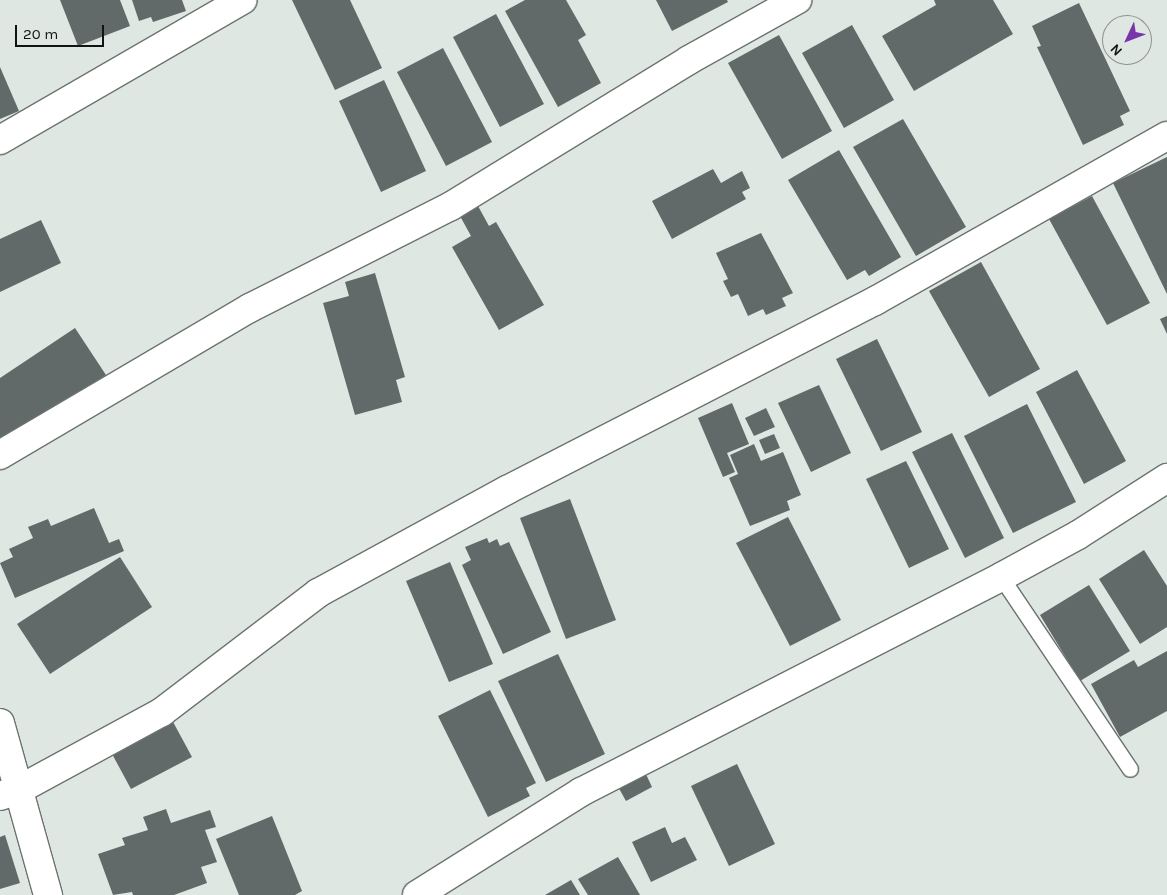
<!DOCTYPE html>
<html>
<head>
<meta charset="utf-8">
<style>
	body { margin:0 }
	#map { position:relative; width:1167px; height:895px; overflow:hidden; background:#dfe7e2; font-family:Karla,sans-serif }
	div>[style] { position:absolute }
	.building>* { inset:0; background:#616a69 }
	.roads { filter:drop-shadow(1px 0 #6c736f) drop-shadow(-1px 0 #6c736f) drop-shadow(0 1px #6c736f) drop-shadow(0 -1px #6c736f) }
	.service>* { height:15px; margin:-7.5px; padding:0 7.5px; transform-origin:7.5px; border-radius:7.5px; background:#fff }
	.minor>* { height:28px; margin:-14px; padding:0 14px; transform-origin:14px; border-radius:14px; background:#fff }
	span { translate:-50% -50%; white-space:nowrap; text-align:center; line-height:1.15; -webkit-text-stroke:4.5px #dfe7e2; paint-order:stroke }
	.north { position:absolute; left:1102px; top:15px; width:50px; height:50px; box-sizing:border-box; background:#dfe7e2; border:1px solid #8d938f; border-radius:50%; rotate:227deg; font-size:14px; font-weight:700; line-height:20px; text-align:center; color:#111412 }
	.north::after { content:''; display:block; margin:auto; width:18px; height:22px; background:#7735a9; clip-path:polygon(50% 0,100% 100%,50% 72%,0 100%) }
	.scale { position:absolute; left:15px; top:25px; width:89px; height:22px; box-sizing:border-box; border:2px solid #111412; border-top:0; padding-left:6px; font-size:15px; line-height:18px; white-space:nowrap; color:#111412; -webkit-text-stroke:4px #dfe7e2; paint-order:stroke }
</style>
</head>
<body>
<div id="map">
	<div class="building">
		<i style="clip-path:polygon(60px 0,120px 0,130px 26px,78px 46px)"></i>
		<i style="clip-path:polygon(132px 0,182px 0,186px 11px,153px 22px,151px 17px,139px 21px)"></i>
		<i style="clip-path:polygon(292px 0,350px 0,382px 68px,335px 90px)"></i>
		<i style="clip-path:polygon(525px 0,566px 0,586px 35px,578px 40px,601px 83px,558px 107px,505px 11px)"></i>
		<i style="clip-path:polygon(656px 0,727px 0,728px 2px,672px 31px)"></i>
		<i style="clip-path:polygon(934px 0,993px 0,1013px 34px,914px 91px,882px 36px,936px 5px)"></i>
		<i style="clip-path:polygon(1079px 3px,1130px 111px,1120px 116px,1124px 125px,1083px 145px,1037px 47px,1041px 46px,1032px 26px)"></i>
		<i style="clip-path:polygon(496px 14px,544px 104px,500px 127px,453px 37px)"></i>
		<i style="clip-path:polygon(852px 25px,894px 100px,844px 128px,802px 53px)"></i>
		<i style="clip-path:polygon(779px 35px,832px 131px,782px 159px,728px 63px)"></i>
		<i style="clip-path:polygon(443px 48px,492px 142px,446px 166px,397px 72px)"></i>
		<i style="clip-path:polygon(0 67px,19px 111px,0 119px)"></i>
		<i style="clip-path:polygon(384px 80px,426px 171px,381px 192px,339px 101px)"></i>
		<i style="clip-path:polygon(903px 119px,966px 227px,916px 256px,853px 147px)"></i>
		<i style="clip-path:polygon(839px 150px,901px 257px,869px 276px,865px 270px,847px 280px,788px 180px)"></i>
		<i style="clip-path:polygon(1167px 157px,1167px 294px,1113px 183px)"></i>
		<i style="clip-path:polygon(713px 169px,721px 183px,742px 171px,750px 188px,742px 192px,746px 199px,672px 239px,652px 201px)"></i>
		<i style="clip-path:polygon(1092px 196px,1150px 303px,1107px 325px,1049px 219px)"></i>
		<i style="clip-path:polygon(478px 206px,489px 226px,496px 222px,544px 305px,499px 330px,452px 247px,471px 236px,460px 216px)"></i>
		<i style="clip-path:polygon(41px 220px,61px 263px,0 292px,0 239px)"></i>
		<i style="clip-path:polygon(761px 233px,793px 293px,782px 298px,786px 306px,766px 315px,763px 309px,748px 316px,738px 294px,731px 297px,723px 281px,728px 279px,716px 253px)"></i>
		<i style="clip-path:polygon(981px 262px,1040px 369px,989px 397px,929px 291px)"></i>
		<i style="clip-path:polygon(375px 273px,405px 377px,396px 380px,402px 402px,355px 415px,323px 303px,349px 296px,345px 282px)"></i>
		<i style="clip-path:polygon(1167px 316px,1167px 334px,1160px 319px)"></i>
		<i style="clip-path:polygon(75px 328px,106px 375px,0 446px,0 378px)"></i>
		<i style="clip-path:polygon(877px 339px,922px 432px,881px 451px,836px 359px)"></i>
		<i style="clip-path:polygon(1077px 370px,1126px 461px,1084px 484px,1036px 392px)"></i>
		<i style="clip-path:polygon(819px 385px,851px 453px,811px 472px,778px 403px)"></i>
		<i style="clip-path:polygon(732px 403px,749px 444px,727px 453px,735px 472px,723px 477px,698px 418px)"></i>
		<i style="clip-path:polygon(1027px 404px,1076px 502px,1013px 533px,964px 436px)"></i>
		<i style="clip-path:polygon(766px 408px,775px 427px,754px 436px,745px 418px)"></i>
		<i style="clip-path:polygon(952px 433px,1004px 538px,965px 558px,912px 452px)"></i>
		<i style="clip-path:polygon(774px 434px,780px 448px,765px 454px,759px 440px)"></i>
		<i style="clip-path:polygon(754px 444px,761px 461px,783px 452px,801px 495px,787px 501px,790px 510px,750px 526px,729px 478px,738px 474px,730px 455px)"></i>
		<i style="clip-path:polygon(906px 461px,949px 549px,909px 568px,866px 479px)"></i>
		<i style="clip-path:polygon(570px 499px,616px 620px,566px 639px,520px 518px)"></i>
		<i style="clip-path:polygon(94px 508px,109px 543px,119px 539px,124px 551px,15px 598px,0 563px,13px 557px,9px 549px,33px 538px,28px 527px,48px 519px,51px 526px)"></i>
		<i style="clip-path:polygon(788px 517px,841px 620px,790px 646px,736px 543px)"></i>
		<i style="clip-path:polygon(487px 538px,489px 543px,497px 539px,500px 546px,509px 542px,551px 632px,503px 654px,462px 565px,471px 560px,465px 547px)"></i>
		<i style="clip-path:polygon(1144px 550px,1167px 586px,1167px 627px,1140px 644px,1099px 579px)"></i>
		<i style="clip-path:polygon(120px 557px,152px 607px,50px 674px,17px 624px)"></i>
		<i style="clip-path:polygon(450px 562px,493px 664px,449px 682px,406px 581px)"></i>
		<i style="clip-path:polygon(1089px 585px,1130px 651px,1080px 681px,1040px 615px)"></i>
		<i style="clip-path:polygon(1167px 651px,1167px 711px,1120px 737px,1091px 684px,1134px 660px,1138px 667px)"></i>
		<i style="clip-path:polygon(558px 654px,605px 754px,546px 782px,498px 681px)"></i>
		<i style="clip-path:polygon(490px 690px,536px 783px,526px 788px,530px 796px,488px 817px,438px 716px)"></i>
		<i style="clip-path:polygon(172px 720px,192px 757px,131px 789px,111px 752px)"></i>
		<i style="clip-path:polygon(737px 764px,775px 844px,729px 866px,691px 786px)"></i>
		<i style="clip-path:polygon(644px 770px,652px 787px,626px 801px,616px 783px)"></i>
		<i style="clip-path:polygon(166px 809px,171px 823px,210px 810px,216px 827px,205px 830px,217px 862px,201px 867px,207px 883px,174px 895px,133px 895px,132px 892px,113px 895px,98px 854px,125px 845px,122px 838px,148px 830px,143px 817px)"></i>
		<i style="clip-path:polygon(272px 816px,302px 891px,295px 895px,239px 895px,216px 839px)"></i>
		<i style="clip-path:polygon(665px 827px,672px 843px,685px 837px,697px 860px,651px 882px,632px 842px)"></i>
		<i style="clip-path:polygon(5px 835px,20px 883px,0 889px,0 837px)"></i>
		<i style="clip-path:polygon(618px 857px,640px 895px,588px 895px,578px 879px)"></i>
		<i style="clip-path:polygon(571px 880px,580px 895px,545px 895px)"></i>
	</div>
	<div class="roads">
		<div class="service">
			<i style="left:1001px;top:577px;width:231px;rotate:56.1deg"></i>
		</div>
		<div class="minor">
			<i style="left:0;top:140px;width:280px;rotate:-30deg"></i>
			<i style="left:0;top:455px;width:290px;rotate:-30.5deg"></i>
			<i style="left:250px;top:308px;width:225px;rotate:-26.9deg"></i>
			<i style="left:451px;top:206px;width:279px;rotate:-31.5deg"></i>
			<i style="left:689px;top:60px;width:124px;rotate:-29.1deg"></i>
			<i style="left:0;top:723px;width:179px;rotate:74.4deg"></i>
			<i style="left:0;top:796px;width:21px;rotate:-19deg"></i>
			<i style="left:20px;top:789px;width:162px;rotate:-28.5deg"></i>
			<i style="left:162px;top:712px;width:196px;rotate:-37.3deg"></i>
			<i style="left:318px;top:593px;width:215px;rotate:-28.6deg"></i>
			<i style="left:507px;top:490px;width:414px;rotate:-27.2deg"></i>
			<i style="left:875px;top:301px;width:335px;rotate:-29.5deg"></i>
			<i style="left:417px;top:895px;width:194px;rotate:-32.1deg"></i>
			<i style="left:581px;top:792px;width:472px;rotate:-27.1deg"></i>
			<i style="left:1001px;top:577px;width:88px;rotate:-28.6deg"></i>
			<i style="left:1078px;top:535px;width:106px;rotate:-32.6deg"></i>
		</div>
	</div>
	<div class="north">N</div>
	<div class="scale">20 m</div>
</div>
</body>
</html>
